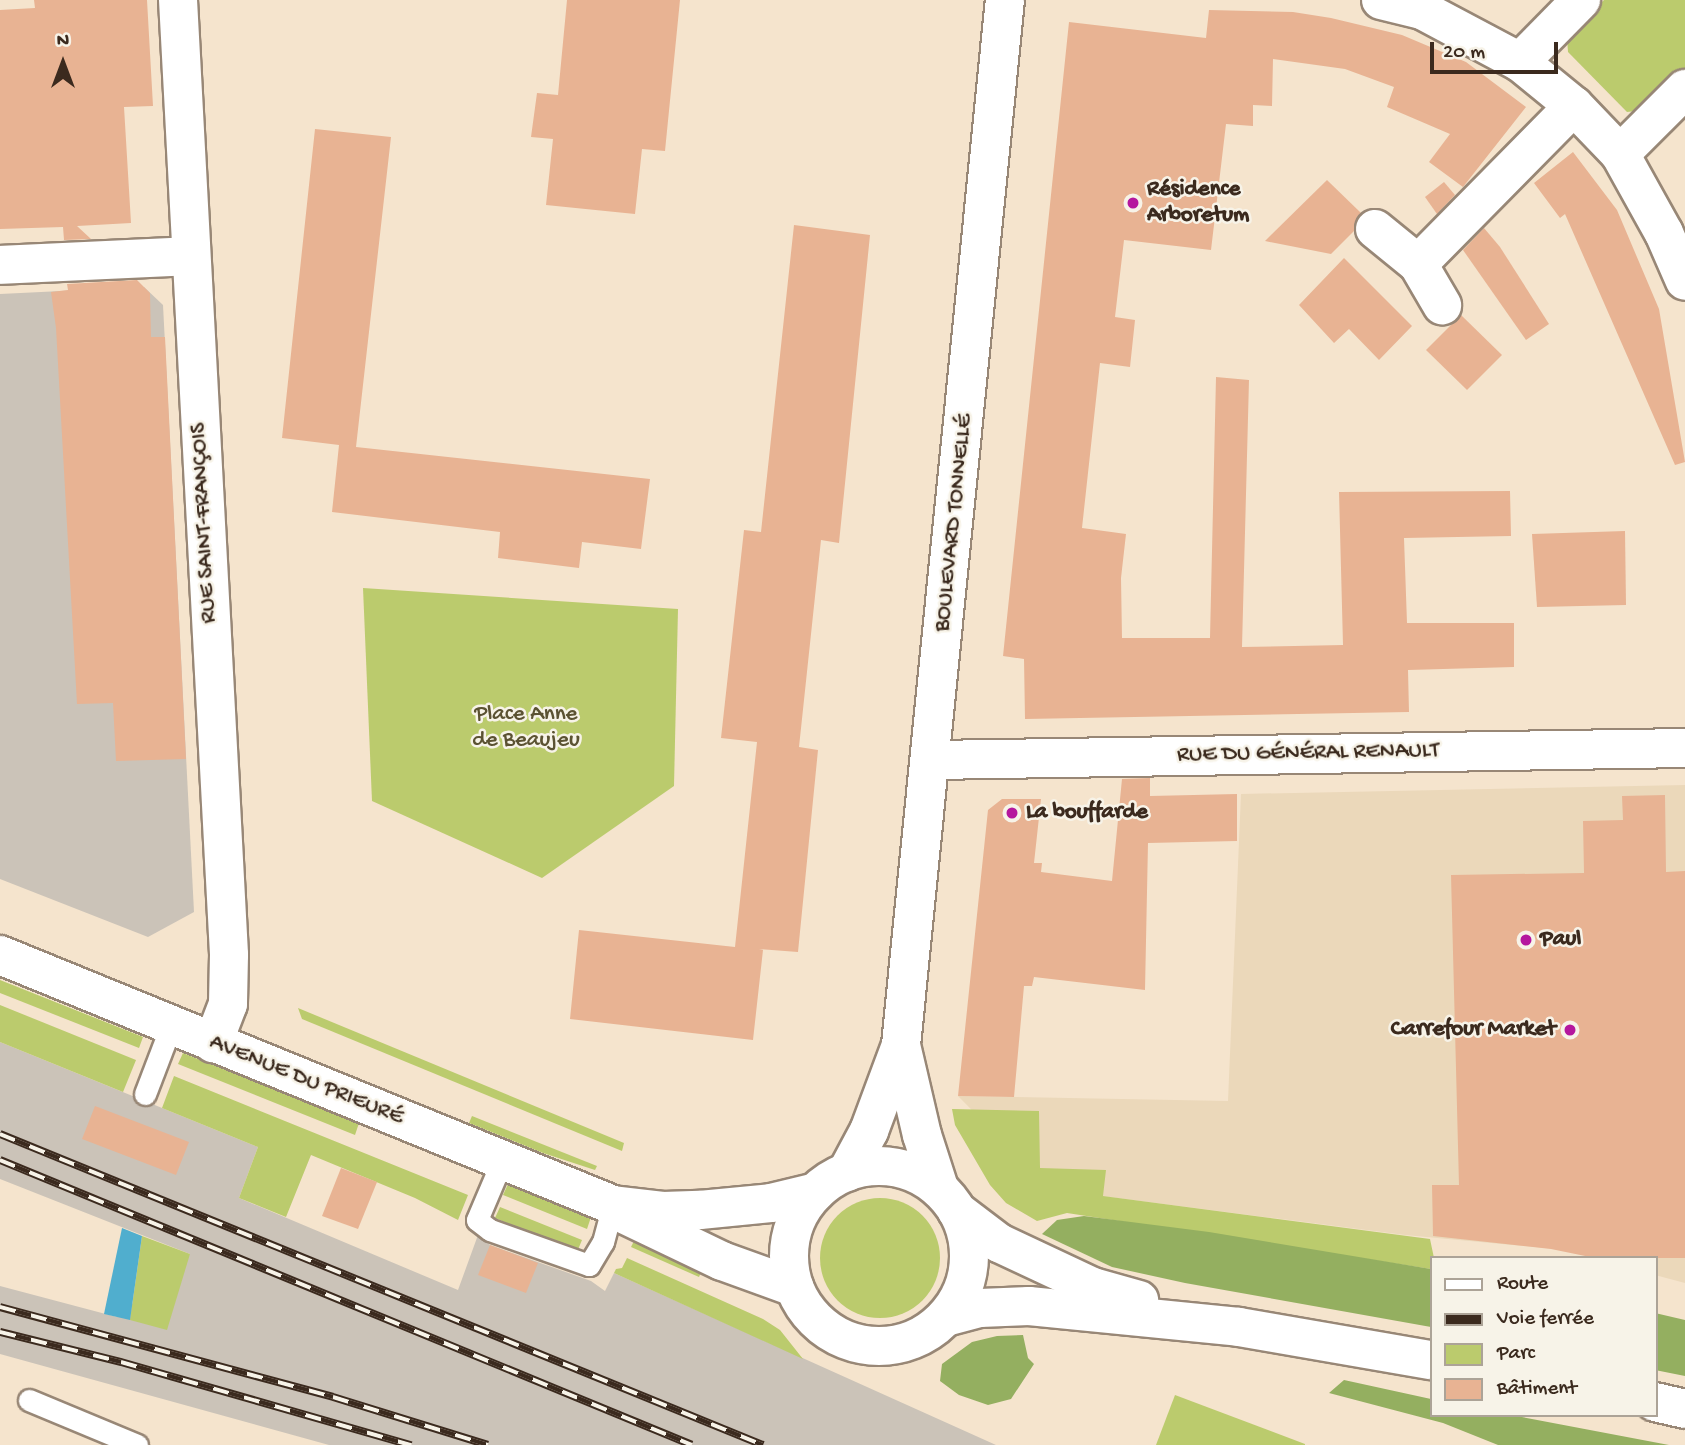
<!DOCTYPE html>
<html>
<head>
<meta charset="utf-8">
<style>
	body { margin:0 }
	#map { position:relative; width:1685px; height:1445px; overflow:hidden; background:#f5e4cd; font-family:"Gochi Hand",sans-serif }
	div>[style] { position:absolute }
	.built>* { inset:0; background:#ebd8ba }
	.industrial>* { inset:0; background:#cbc3b8 }
	.green>* { inset:0; background:#bbcb6d }
	.round { border-radius:50% }
	.forest>* { inset:0; background:#94af60 }
	.water>* { inset:0; background:#50aece }
	.building>* { inset:0; background:#e8b393 }
	.roads { filter:drop-shadow(2px 0 #988776) drop-shadow(-2px 0 #988776) drop-shadow(0 2px #988776) drop-shadow(0 -2px #988776) }
	.service>* { height:21px; margin:-10.5px; padding:0 10.5px; transform-origin:10.5px; border-radius:10.5px; background:#fff }
	.minor>* { height:38px; margin:-19px; padding:0 19px; transform-origin:19px; border-radius:19px; background:#fff }
	.tertiary>* { height:38px; margin:-19px; padding:0 19px; transform-origin:19px; border-radius:19px; background:#fff }
	.secondary>* { height:38px; margin:-19px; padding:0 19px; transform-origin:19px; border-radius:19px; background:#fff }
	.secondary>.ring { margin:-19px; padding:0; box-sizing:content-box; background:none; border:38px solid #fff; border-radius:50% }
	.rail>* { height:8px; margin-top:-4px; transform-origin:0; background:repeating-linear-gradient(90deg,#f7f3e8 0 16px,#3b2a1e 0 32px); box-sizing:border-box; border-block:2px solid #3b2a1e }
	.dots>* { width:19px; height:19px; translate:-50% -50%; box-sizing:border-box; border:4px solid #f7f3e8; border-radius:50% }
	span { translate:-50% -50%; white-space:nowrap; text-align:center; line-height:1.15; -webkit-text-stroke:5px #f7f3e8; paint-order:stroke }
	.poi-label { font-size:23px; color:#3b2a1e; font-weight:700 }
	.left { translate:0 -50%; text-align:left }
	.right { translate:-100% -50%; text-align:right }
	.street-label { font-size:23px; color:#3b2a1e }
	.park-label { font-size:23px; color:#5b5232 }
	.legend { position:absolute; left:1430px; top:1256px; width:228px; height:161px; box-sizing:border-box; background:#f7f3e8; border:2px solid #aca397; margin:0; padding:9px 12px; list-style:none; font-size:21px; color:#3b2a1e }
	.legend li { display:flex; align-items:center; gap:14px; height:35px }
	.legend b { width:35px; border:2px solid #aca397 }
	.north { position:absolute; left:28px; top:28px; width:70px; height:70px; -webkit-text-stroke:5px #f7f3e8; paint-order:stroke; rotate:0deg; font-size:19px; font-weight:700; line-height:28px; text-align:center; color:#3b2a1e }
	.north::after { content:''; display:block; margin:auto; width:24px; height:32px; background:#3b2a1e; clip-path:polygon(50% 0,100% 100%,50% 72%,0 100%) }
	.scale { position:absolute; left:1430px; top:42px; width:128px; height:32px; box-sizing:border-box; border:4px solid #3b2a1e; border-top:0; padding-left:9px; font-size:21px; line-height:24px; white-space:nowrap; color:#3b2a1e; -webkit-text-stroke:5px #f7f3e8; paint-order:stroke }
</style>
</head>
<body>
<div id="map">
	<div class="built">
		<i style="clip-path:polygon(1685px 785px,1685px 1283px,1655px 1275px,1655px 1258px,1405px 1235px,1102px 1196px,1045px 1184px,958px 1096px,1228px 1101px,1241px 794px)"></i>
	</div>
	<div class="industrial">
		<i style="clip-path:polygon(144px 287px,163px 305px,194px 912px,148px 937px,0 879px,0 294px)"></i>
		<i style="clip-path:polygon(0 1042px,258px 1147px,239px 1198px,458px 1290px,478px 1235px,490px 1245px,591px 1281px,605px 1291px,614px 1273px,996px 1445px,329px 1445px,0 1354px,0 1286px,117px 1317px,190px 1254px,0 1179px)"></i>
	</div>
	<div class="green">
		<i style="clip-path:polygon(1604px 0,1685px 0,1685px 69px,1645px 110px,1627px 112px,1568px 52px,1567px 38px)"></i>
		<i style="clip-path:polygon(363px 588px,678px 609px,674px 786px,542px 878px,372px 801px)"></i>
		<i style="clip-path:polygon(0 980px,143px 1037px,139px 1048px,0 993px)"></i>
		<i style="clip-path:polygon(0 1005px,136px 1060px,123px 1092px,0 1042px)"></i>
		<i style="clip-path:polygon(298px 1008px,624px 1143px,622px 1151px,302px 1019px)"></i>
		<i style="clip-path:polygon(183px 1053px,359px 1123px,355px 1135px,178px 1064px)"></i>
		<i style="clip-path:polygon(174px 1076px,468px 1195px,458px 1220px,415px 1198px,311px 1155px,286px 1217px,239px 1198px,258px 1147px,162px 1108px)"></i>
		<i style="clip-path:polygon(952px 1109px,1039px 1111px,1040px 1168px,1106px 1170px,1103px 1196px,1430px 1239px,1434px 1258px,1431px 1258px,1431px 1269px,1067px 1213px,1037px 1221px,1006px 1203px,990px 1185px,955px 1125px)"></i>
		<i style="clip-path:polygon(472px 1116px,597px 1166px,595px 1170px,543px 1153px,469px 1123px)"></i>
		<i style="clip-path:polygon(508px 1184px,591px 1217px,587px 1229px,503px 1195px)"></i>
		<i class="round" style="left:820px;top:1198px;width:120px;height:120px"></i>
		<i style="clip-path:polygon(500px 1207px,582px 1240px,577px 1252px,495px 1218px)"></i>
		<i style="clip-path:polygon(142px 1236px,190px 1254px,167px 1330px,130px 1320px)"></i>
		<i style="clip-path:polygon(636px 1237px,704px 1266px,699px 1277px,631px 1247px)"></i>
		<i style="clip-path:polygon(627px 1258px,763px 1319px,780px 1330px,803px 1359px,614px 1273px,616px 1269px,622px 1268px)"></i>
		<i style="clip-path:polygon(1175px 1395px,1305px 1444px,1305px 1445px,1156px 1445px)"></i>
	</div>
	<div class="forest">
		<i style="clip-path:polygon(1084px 1216px,1209px 1232px,1431px 1269px,1431px 1327px,1185px 1283px,1112px 1267px,1042px 1234px,1057px 1220px)"></i>
		<i style="clip-path:polygon(1655px 1313px,1685px 1320px,1685px 1376px,1655px 1370px)"></i>
		<i style="clip-path:polygon(1023px 1335px,1028px 1358px,1034px 1364px,1011px 1399px,988px 1405px,959px 1395px,940px 1381px,942px 1364px,972px 1342px,997px 1336px)"></i>
		<i style="clip-path:polygon(1344px 1380px,1431px 1399px,1431px 1415px,1511px 1415px,1669px 1445px,1498px 1445px,1443px 1423px,1329px 1393px)"></i>
	</div>
	<div class="water">
		<i style="clip-path:polygon(122px 1228px,142px 1236px,130px 1320px,104px 1314px)"></i>
	</div>
	<div class="building">
		<i style="clip-path:polygon(34px 0,147px 0,153px 106px,124px 107px,131px 223px,77px 226px,91px 239px,64px 240px,63px 227px,0 229px,0 10px,35px 8px)"></i>
		<i style="clip-path:polygon(567px 0,680px 0,665px 151px,642px 149px,635px 214px,546px 205px,553px 139px,531px 137px,537px 93px,558px 95px)"></i>
		<i style="clip-path:polygon(1209px 10px,1293px 12px,1331px 18px,1402px 35px,1466px 62px,1526px 107px,1463px 187px,1429px 162px,1450px 134px,1387px 107px,1394px 87px,1345px 69px,1273px 59px,1272px 106px,1253px 105px,1253px 126px,1226px 124px,1211px 250px,1124px 240px,1115px 317px,1135px 320px,1130px 367px,1100px 363px,1082px 528px,1126px 534px,1121px 578px,1122px 638px,1210px 638px,1216px 377px,1249px 380px,1242px 647px,1343px 645px,1339px 492px,1510px 491px,1511px 536px,1404px 538px,1407px 623px,1514px 623px,1514px 667px,1408px 670px,1409px 712px,1025px 719px,1024px 659px,1003px 656px,1069px 22px,1206px 38px)"></i>
		<i style="clip-path:polygon(315px 129px,391px 137px,356px 447px,650px 479px,641px 549px,582px 542px,579px 568px,498px 558px,500px 532px,332px 512px,339px 445px,282px 438px)"></i>
		<i style="clip-path:polygon(1573px 152px,1617px 210px,1659px 309px,1685px 462px,1675px 465px,1565px 214px,1560px 218px,1534px 183px)"></i>
		<i style="clip-path:polygon(1327px 180px,1361px 213px,1354px 231px,1331px 254px,1265px 241px)"></i>
		<i style="clip-path:polygon(1444px 182px,1455px 195px,1437px 214px,1425px 197px)"></i>
		<i style="clip-path:polygon(794px 225px,870px 235px,839px 543px,821px 540px,799px 747px,818px 750px,798px 952px,759px 949px,763px 950px,753px 1040px,570px 1019px,579px 930px,735px 947px,757px 742px,721px 738px,744px 530px,761px 532px)"></i>
		<i style="clip-path:polygon(1484px 228px,1500px 247px,1549px 324px,1526px 340px,1463px 250px)"></i>
		<i style="clip-path:polygon(1344px 258px,1412px 326px,1379px 360px,1349px 329px,1334px 343px,1299px 305px)"></i>
		<i style="clip-path:polygon(137px 280px,150px 293px,151px 337px,165px 337px,186px 759px,116px 761px,113px 703px,77px 704px,56px 328px,51px 292px,68px 290px,67px 284px)"></i>
		<i style="clip-path:polygon(1461px 315px,1502px 355px,1467px 390px,1426px 350px)"></i>
		<i style="clip-path:polygon(1625px 531px,1626px 605px,1537px 607px,1532px 534px)"></i>
		<i style="clip-path:polygon(1150px 778px,1150px 796px,1237px 794px,1237px 841px,1148px 843px,1145px 990px,1034px 977px,1032px 986px,1024px 986px,1014px 1097px,958px 1096px,988px 810px,1002px 799px,1041px 799px,1034px 863px,1042px 863px,1041px 872px,1112px 881px,1122px 779px)"></i>
		<i style="clip-path:polygon(1665px 795px,1666px 872px,1685px 871px,1685px 1258px,1595px 1258px,1551px 1249px,1433px 1236px,1432px 1185px,1459px 1185px,1451px 875px,1584px 873px,1583px 821px,1623px 820px,1622px 796px)"></i>
		<i style="clip-path:polygon(95px 1106px,189px 1142px,176px 1175px,82px 1139px)"></i>
		<i style="clip-path:polygon(341px 1168px,377px 1182px,358px 1229px,322px 1216px)"></i>
		<i style="clip-path:polygon(490px 1245px,538px 1263px,526px 1293px,478px 1275px)"></i>
	</div>
	<div class="roads">
		<div class="service">
			<i style="left:145px;top:1094px;width:73px;rotate:-69.1deg"></i>
			<i style="left:502px;top:1161px;width:64px;rotate:113deg"></i>
			<i style="left:477px;top:1220px;width:16px;rotate:38deg"></i>
			<i style="left:490px;top:1230px;width:105px;rotate:19.5deg"></i>
			<i style="left:589px;top:1265px;width:27px;rotate:-59deg"></i>
			<i style="left:603px;top:1242px;width:38px;rotate:-75deg"></i>
			<i style="left:29px;top:1400px;width:117px;rotate:22.6deg"></i>
		</div>
		<div class="minor">
			<i style="left:1381px;top:0;width:42px;rotate:13.7deg"></i>
			<i style="left:1422px;top:10px;width:111px;rotate:28deg"></i>
			<i style="left:1520px;top:62px;width:70px;rotate:39.2deg"></i>
			<i style="left:1574px;top:106px;width:66px;rotate:46.2deg"></i>
			<i style="left:1620px;top:154px;width:90px;rotate:60.9deg"></i>
			<i style="left:1664px;top:233px;width:52px;rotate:66.4deg"></i>
			<i style="left:1520px;top:62px;width:87px;rotate:-45.5deg"></i>
			<i style="left:1620px;top:154px;width:92px;rotate:-45deg"></i>
			<i style="left:1375px;top:229px;width:55px;rotate:39.1deg"></i>
			<i style="left:1418px;top:264px;width:48px;rotate:59.7deg"></i>
			<i style="left:1418px;top:264px;width:222px;rotate:-45.4deg"></i>
			<i style="left:0;top:265px;width:190px;rotate:-2.7deg"></i>
		</div>
		<div class="tertiary">
			<i style="left:178px;top:0;width:956px;rotate:86.94deg"></i>
			<i style="left:229px;top:955px;width:49px;rotate:91.2deg"></i>
			<i style="left:228px;top:1004px;width:42px;rotate:111deg"></i>
			<i style="left:932px;top:760px;width:753px;rotate:-0.91deg"></i>
			<i style="left:0;top:955px;width:662px;rotate:22.19deg"></i>
			<i style="left:613px;top:1205px;width:50px;rotate:6.8deg"></i>
			<i style="left:663px;top:1211px;width:37px;rotate:-2deg"></i>
			<i style="left:700px;top:1210px;width:71px;rotate:-5.6deg"></i>
			<i style="left:771px;top:1203px;width:46px;rotate:-13.7deg"></i>
			<i style="left:626px;top:1215px;width:106px;rotate:25.6deg"></i>
			<i style="left:722px;top:1261px;width:77px;rotate:19.9deg"></i>
		</div>
		<div class="secondary">
			<i style="left:901px;top:1045px;width:92px;rotate:76.9deg"></i>
			<i style="left:922px;top:1135px;width:56px;rotate:72.2deg"></i>
			<i class="ring" style="left:789px;top:1166px;width:142px;height:142px"></i>
			<i style="left:847px;top:1172px;width:47px;rotate:-61.8deg"></i>
			<i style="left:869px;top:1131px;width:92px;rotate:-69.6deg"></i>
			<i style="left:901px;top:1045px;width:1050px;rotate:-84.32deg"></i>
			<i style="left:957px;top:1211px;width:53px;rotate:37.3deg"></i>
			<i style="left:999px;top:1243px;width:104px;rotate:25.1deg"></i>
			<i style="left:1093px;top:1287px;width:48px;rotate:15.8deg"></i>
			<i style="left:946px;top:1317px;width:35px;rotate:-15deg"></i>
			<i style="left:980px;top:1308px;width:49px;rotate:-2.3deg"></i>
			<i style="left:1029px;top:1306px;width:211px;rotate:5.7deg"></i>
			<i style="left:1239px;top:1327px;width:195px;rotate:9.8deg"></i>
			<i style="left:1655px;top:1402px;width:31px;rotate:13deg"></i>
		</div>
	</div>
	<div class="rail">
		<i style="left:0;top:1134px;width:824px;rotate:22.18deg"></i>
		<i style="left:0;top:1160px;width:748px;rotate:22.38deg"></i>
		<i style="left:0;top:1307px;width:345px;rotate:15.1deg"></i>
		<i style="left:333px;top:1397px;width:162px;rotate:17.2deg"></i>
		<i style="left:0;top:1332px;width:125px;rotate:13.9deg"></i>
		<i style="left:121px;top:1362px;width:302px;rotate:16deg"></i>
	</div>
	<div class="dots">
		<i style="left:1133px;top:203px;background:#b5179e"></i>
		<i style="left:1012px;top:813px;background:#b5179e"></i>
		<i style="left:1526px;top:940px;background:#b5179e"></i>
		<i style="left:1570px;top:1030px;background:#b5179e"></i>
	</div>
	<div class="poi-label">
		<span class="left" style="left:1147px;top:203px">Résidence<br>Arboretum</span>
		<span class="left" style="left:1026px;top:813px">La bouffarde</span>
		<span class="left" style="left:1540px;top:940px">Paul</span>
		<span class="right" style="left:1556px;top:1030px">Carrefour Market</span>
	</div>
	<div class="street-label">
		<span style="left:205px;top:523px;rotate:-93deg">RUE SAINT-FRANÇOIS</span>
		<span style="left:955px;top:523px;rotate:-84deg">BOULEVARD TONNELLÉ</span>
		<span style="left:1308px;top:754px;rotate:-1deg">RUE DU GÉNÉRAL RENAULT</span>
		<span style="left:306px;top:1081px;rotate:22deg">AVENUE DU PRIEURÉ</span>
	</div>
	<div class="park-label">
		<span style="left:526px;top:728px">Place Anne<br>de Beaujeu</span>
	</div>
	<ul class="legend">
	<li><b style="height:9px;background:#fff"></b>Route</li>
	<li><b style="height:9px;background:#3b2a1e"></b>Voie ferrée</li>
	<li><b style="height:19px;background:#bbcb6d"></b>Parc</li>
	<li><b style="height:19px;background:#e8b393"></b>Bâtiment</li>
	</ul>
	<div class="north">N</div>
	<div class="scale">20 m</div>
</div>
</body>
</html>
